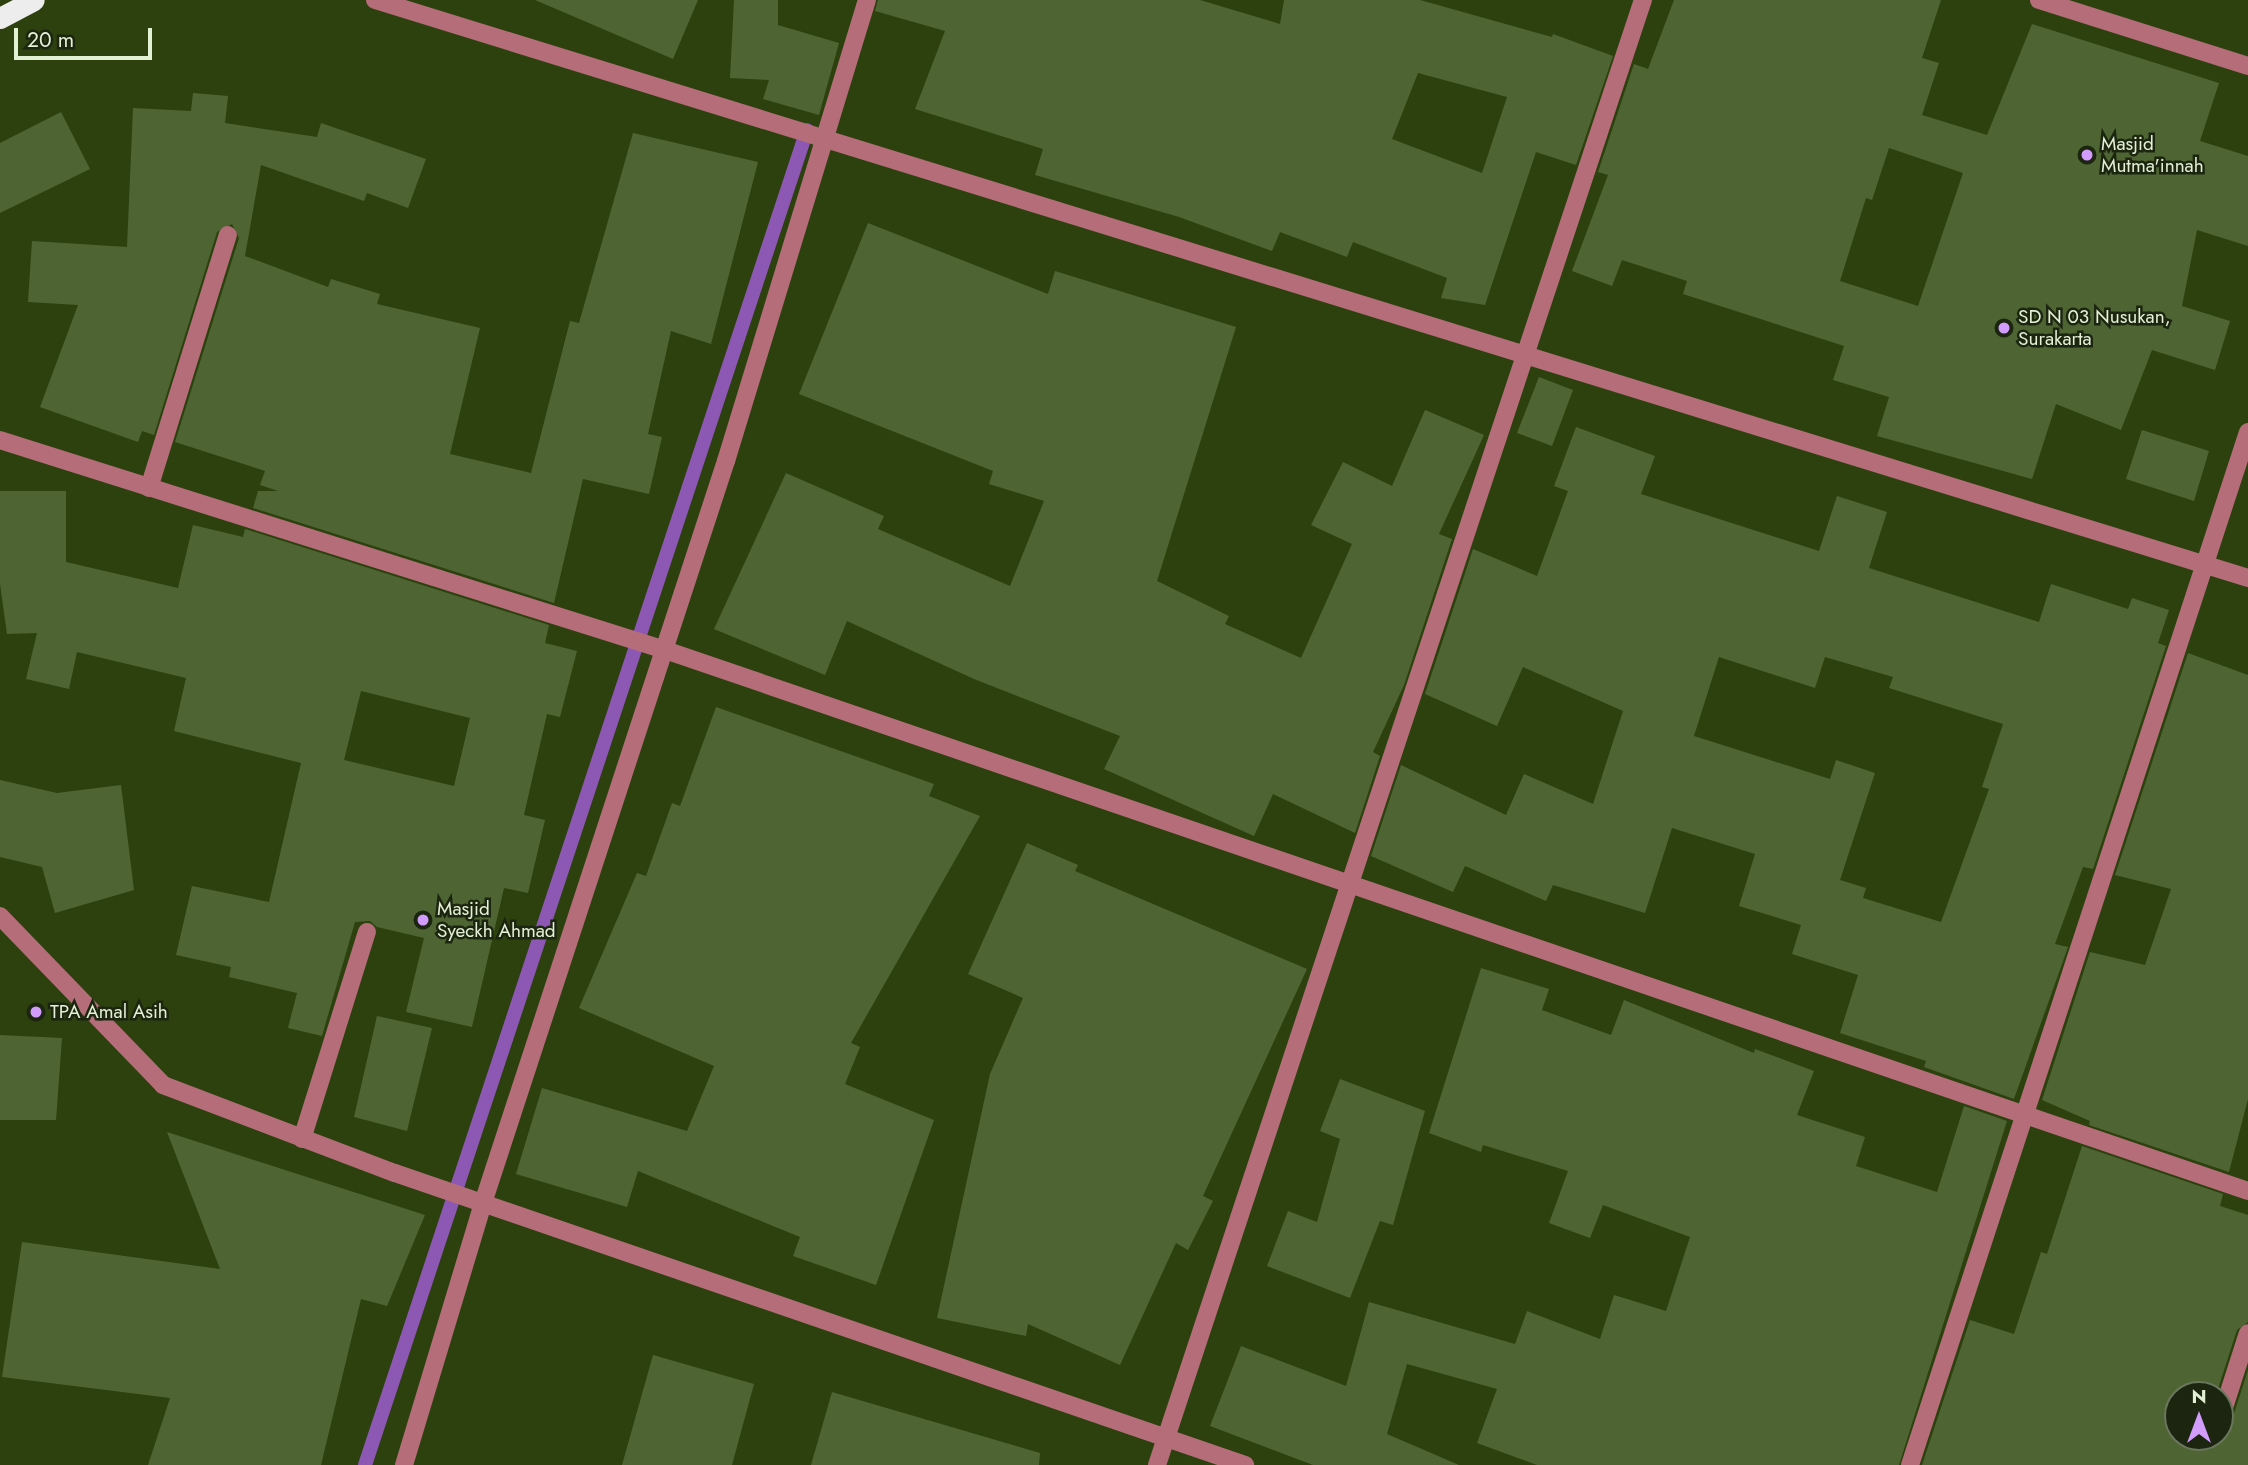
<!DOCTYPE html>
<html>
<head>
<meta charset="utf-8">
<style>
	body { margin:0 }
	#map { position:relative; width:2248px; height:1465px; overflow:hidden; background:#2d410f; font-family:Jost,sans-serif }
	div>[style] { position:absolute }
	.stream>* { height:14px; margin:-7px; padding:0 7px; transform-origin:7px; border-radius:7px; background:#8d57b4 }
	.building>* { inset:0; background:#4e6533 }
	.minor>* { height:18px; margin:-9px; padding:0 9px; transform-origin:9px; border-radius:9px; background:#b56d79 }
	.highway>* { height:21px; margin:-10.5px; padding:0 10.5px; transform-origin:10.5px; border-radius:10.5px; background:#ededed }
	.dots>* { width:19px; height:19px; translate:-50% -50%; box-sizing:border-box; border:4px solid #1b2510; border-radius:50% }
	span { translate:-50% -50%; white-space:nowrap; text-align:center; line-height:1.15; -webkit-text-stroke:5px #1b2510; paint-order:stroke }
	.poi-label { font-size:19px; color:#e2f0d4 }
	.left { translate:0 -50%; text-align:left }
	.north { position:absolute; left:2164px; top:1381px; width:70px; height:70px; box-sizing:border-box; background:#1b2510; border:2px solid #6b765e; border-radius:50%; rotate:0deg; font-size:19px; font-weight:700; line-height:28px; text-align:center; color:#e2f0d4 }
	.north::after { content:''; display:block; margin:auto; width:24px; height:32px; background:#d29cfd; clip-path:polygon(50% 0,100% 100%,50% 72%,0 100%) }
	.scale { position:absolute; left:14px; top:28px; width:138px; height:32px; box-sizing:border-box; border:4px solid #e2f0d4; border-top:0; padding-left:9px; font-size:21px; line-height:24px; white-space:nowrap; color:#e2f0d4; -webkit-text-stroke:5px #1b2510; paint-order:stroke }
</style>
</head>
<body>
<div id="map">
	<div class="stream">
		<i style="left:365px;top:1465px;width:1406px;rotate:-71.68deg"></i>
	</div>
	<div class="building">
		<i style="clip-path:polygon(535px 0,698px 0,673px 59px)"></i>
		<i style="clip-path:polygon(734px 0,778px 0,778px 25px,839px 43px,819px 115px,763px 99px,769px 80px,730px 78px)"></i>
		<i style="clip-path:polygon(evenodd,878px 0,1200px 0,1280px 24px,1284px 0,1420px 0,1552px 37px,1553px 34px,1613px 56px,1576px 165px,1536px 152px,1485px 305px,1441px 298px,1447px 278px,1353px 242px,1347px 257px,1280px 232px,1272px 251px,1179px 217px,1035px 175px,1043px 149px,915px 109px,945px 31px,875px 11px,878px 0,1418px 73px,1507px 97px,1482px 173px,1392px 139px,1418px 73px)"></i>
		<i style="clip-path:polygon(evenodd,1674px 0,1941px 0,1922px 58px,1939px 63px,1922px 115px,1987px 135px,2032px 24px,2219px 83px,2200px 141px,2248px 156px,2248px 246px,2197px 230px,2182px 306px,2230px 321px,2215px 370px,2152px 350px,2121px 430px,2056px 404px,2032px 479px,1877px 436px,1889px 397px,1833px 380px,1844px 346px,1683px 294px,1687px 281px,1622px 260px,1612px 286px,1572px 271px,1608px 175px,1598px 172px,1634px 64px,1648px 69px,1674px 0,1889px 148px,1963px 173px,1918px 306px,1840px 281px,1866px 198px,1872px 200px,1889px 148px)"></i>
		<i style="clip-path:polygon(193px 93px,228px 96px,225px 123px,317px 137px,321px 123px,426px 159px,408px 208px,367px 193px,364px 201px,261px 165px,245px 256px,328px 287px,331px 279px,380px 294px,377px 304px,480px 328px,450px 454px,531px 473px,570px 321px,579px 323px,633px 133px,758px 162px,711px 344px,671px 331px,648px 434px,662px 437px,649px 494px,583px 479px,554px 603px,253px 508px,258px 491px,278px 491px,260px 485px,265px 471px,175px 442px,239px 238px,232px 224px,217px 232px,154px 435px,142px 431px,138px 442px,40px 407px,78px 305px,28px 302px,32px 241px,127px 247px,133px 108px,191px 111px)"></i>
		<i style="clip-path:polygon(61px 112px,90px 169px,0 213px,0 143px)"></i>
		<i style="clip-path:polygon(868px 223px,1048px 294px,1055px 271px,1236px 327px,1157px 581px,1229px 616px,1225px 624px,1301px 658px,1352px 544px,1311px 525px,1343px 462px,1392px 486px,1425px 410px,1484px 435px,1439px 534px,1452px 539px,1404px 685px,1373px 752px,1380px 756px,1355px 833px,1273px 794px,1254px 836px,1104px 769px,1120px 736px,974px 679px,847px 621px,825px 675px,714px 629px,786px 473px,884px 516px,878px 529px,1010px 586px,1044px 501px,989px 484px,993px 471px,799px 394px)"></i>
		<i style="clip-path:polygon(1539px 377px,1573px 390px,1552px 446px,1517px 433px)"></i>
		<i style="clip-path:polygon(evenodd,1576px 427px,1655px 456px,1641px 494px,1819px 551px,1837px 496px,1887px 512px,1869px 568px,2039px 622px,2051px 584px,2128px 609px,2132px 598px,2169px 610px,2158px 643px,2166px 646px,2093px 869px,2083px 867px,2055px 944px,2068px 947px,2014px 1099px,1924px 1067px,1926px 1061px,1840px 1033px,1858px 975px,1792px 954px,1801px 925px,1739px 906px,1755px 854px,1672px 828px,1645px 913px,1553px 885px,1546px 901px,1465px 866px,1453px 892px,1371px 856px,1401px 765px,1506px 815px,1524px 774px,1593px 804px,1623px 711px,1523px 667px,1497px 726px,1425px 694px,1473px 549px,1537px 576px,1568px 491px,1554px 486px,1576px 427px,1719px 657px,1815px 688px,1825px 657px,1893px 677px,1889px 688px,2003px 724px,1982px 787px,1989px 789px,1941px 922px,1863px 898px,1866px 888px,1840px 880px,1875px 773px,1836px 760px,1830px 779px,1694px 736px,1719px 657px)"></i>
		<i style="clip-path:polygon(2142px 430px,2209px 451px,2194px 501px,2126px 479px)"></i>
		<i style="clip-path:polygon(evenodd,0 491px,66px 491px,66px 562px,178px 588px,193px 525px,243px 537px,245px 529px,549px 625px,545px 643px,577px 651px,560px 717px,547px 714px,524px 815px,545px 820px,528px 893px,504px 888px,472px 1027px,406px 1012px,424px 938px,377px 927px,370px 921px,355px 922px,322px 1036px,288px 1028px,297px 993px,229px 977px,231px 967px,176px 955px,192px 886px,269px 902px,301px 763px,174px 731px,186px 678px,77px 652px,69px 689px,26px 679px,37px 633px,7px 634px,0 584px,0 491px,361px 691px,470px 718px,454px 786px,344px 760px,361px 691px)"></i>
		<i style="clip-path:polygon(2188px 653px,2248px 675px,2248px 1099px,2229px 1172px,2089px 1125px,2090px 1121px,2042px 1100px,2090px 952px,2145px 965px,2171px 889px,2115px 875px)"></i>
		<i style="clip-path:polygon(716px 707px,934px 784px,929px 796px,980px 816px,851px 1043px,860px 1047px,845px 1084px,934px 1120px,876px 1285px,793px 1256px,800px 1237px,638px 1171px,627px 1207px,516px 1174px,542px 1088px,687px 1131px,714px 1066px,579px 1008px,637px 873px,646px 876px,672px 803px,680px 806px)"></i>
		<i style="clip-path:polygon(0 780px,57px 793px,121px 785px,134px 890px,55px 913px,42px 867px,0 857px)"></i>
		<i style="clip-path:polygon(1027px 843px,1078px 865px,1075px 871px,1307px 969px,1203px 1196px,1213px 1201px,1188px 1250px,1176px 1243px,1120px 1365px,1028px 1324px,1026px 1336px,937px 1318px,990px 1074px,1023px 998px,968px 974px)"></i>
		<i style="clip-path:polygon(1481px 968px,1549px 989px,1542px 1010px,1611px 1035px,1624px 1000px,1754px 1053px,1755px 1049px,1814px 1071px,1797px 1115px,1865px 1137px,1856px 1166px,1937px 1192px,1964px 1106px,2007px 1121px,1899px 1465px,1537px 1465px,1477px 1443px,1497px 1389px,1407px 1364px,1387px 1434px,1459px 1465px,1313px 1465px,1210px 1426px,1241px 1346px,1346px 1386px,1369px 1302px,1515px 1344px,1527px 1311px,1600px 1339px,1614px 1295px,1666px 1311px,1690px 1237px,1603px 1205px,1590px 1238px,1549px 1223px,1568px 1171px,1483px 1145px,1481px 1152px,1429px 1133px)"></i>
		<i style="clip-path:polygon(377px 1016px,432px 1028px,407px 1131px,354px 1117px)"></i>
		<i style="clip-path:polygon(0 1035px,62px 1038px,56px 1120px,0 1120px)"></i>
		<i style="clip-path:polygon(1340px 1079px,1425px 1111px,1393px 1225px,1380px 1221px,1350px 1298px,1267px 1266px,1288px 1211px,1317px 1222px,1340px 1139px,1320px 1131px)"></i>
		<i style="clip-path:polygon(167px 1132px,425px 1215px,387px 1306px,361px 1299px,321px 1465px,148px 1465px,170px 1398px,2px 1377px,22px 1242px,220px 1269px)"></i>
		<i style="clip-path:polygon(2082px 1146px,2223px 1194px,2220px 1206px,2248px 1215px,2248px 1322px,2237px 1330px,2216px 1395px,2178px 1395px,2178px 1437px,2220px 1437px,2220px 1431px,2231px 1423px,2248px 1370px,2248px 1465px,1922px 1465px,1970px 1320px,2014px 1334px,2041px 1252px,2047px 1254px)"></i>
		<i style="clip-path:polygon(653px 1355px,754px 1384px,732px 1465px,622px 1465px)"></i>
		<i style="clip-path:polygon(832px 1392px,1040px 1453px,1039px 1465px,811px 1465px)"></i>
	</div>
	<div class="minor">
		<i style="left:375px;top:0;width:1960px;rotate:17.15deg"></i>
		<i style="left:2039px;top:0;width:219px;rotate:17.5deg"></i>
		<i style="left:0;top:440px;width:697px;rotate:17.53deg"></i>
		<i style="left:665px;top:650px;width:1673px;rotate:18.87deg"></i>
		<i style="left:149px;top:488px;width:265px;rotate:-72.7deg"></i>
		<i style="left:0;top:916px;width:235px;rotate:46deg"></i>
		<i style="left:163px;top:1085px;width:248px;rotate:20.8deg"></i>
		<i style="left:395px;top:1173px;width:899px;rotate:18.96deg"></i>
		<i style="left:302px;top:1139px;width:217px;rotate:-72.6deg"></i>
		<i style="left:2220px;top:1420px;width:91px;rotate:-72.2deg"></i>
		<i style="left:404px;top:1465px;width:274px;rotate:-73.2deg"></i>
		<i style="left:483px;top:1203px;width:781px;rotate:-71.87deg"></i>
		<i style="left:726px;top:461px;width:482px;rotate:-73deg"></i>
		<i style="left:1157px;top:1465px;width:1544px;rotate:-71.65deg"></i>
		<i style="left:1910px;top:1465px;width:1087px;rotate:-71.88deg"></i>
	</div>
	<div class="highway">
		<i style="left:0;top:18px;width:38px;rotate:-28deg"></i>
	</div>
	<div class="dots">
		<i style="left:2087px;top:155px;background:#d29cfd"></i>
		<i style="left:2004px;top:328px;background:#d29cfd"></i>
		<i style="left:423px;top:920px;background:#d29cfd"></i>
		<i style="left:36px;top:1012px;background:#d29cfd"></i>
	</div>
	<div class="poi-label">
		<span class="left" style="left:2101px;top:155px">Masjid<br>Mutma'innah</span>
		<span class="left" style="left:2018px;top:328px">SD N 03 Nusukan,<br>Surakarta</span>
		<span class="left" style="left:437px;top:920px">Masjid<br>Syeckh Ahmad</span>
		<span class="left" style="left:50px;top:1012px">TPA Amal Asih</span>
	</div>
	<div class="north">N</div>
	<div class="scale">20 m</div>
</div>
</body>
</html>
